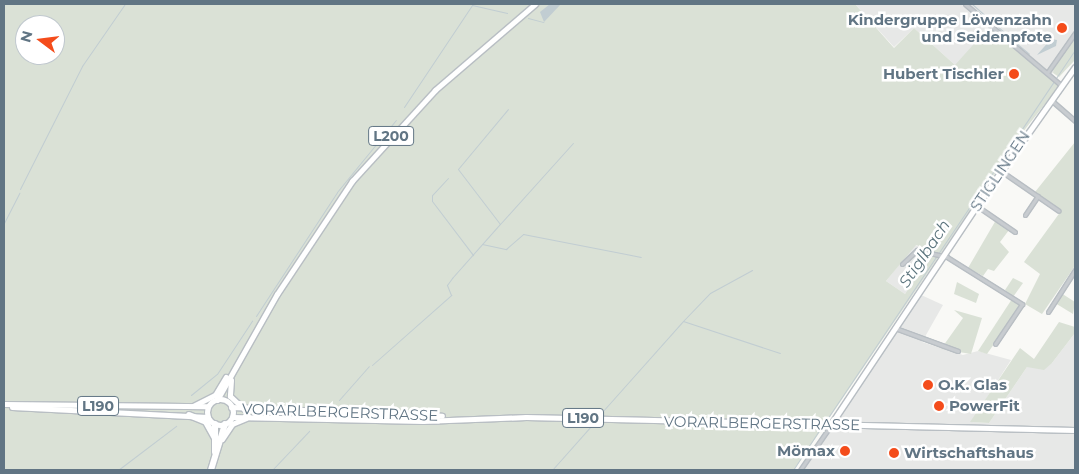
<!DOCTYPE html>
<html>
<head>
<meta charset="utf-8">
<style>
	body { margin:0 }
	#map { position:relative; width:1079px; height:474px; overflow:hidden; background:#f9f9f6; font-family:Montserrat,sans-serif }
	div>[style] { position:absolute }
	.built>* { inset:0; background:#e7e8e7 }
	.green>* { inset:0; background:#dae1d6 }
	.water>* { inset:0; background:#c1cdd2 }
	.stream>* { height:1px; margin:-0.5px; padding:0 0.5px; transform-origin:0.5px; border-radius:0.5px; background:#c1cdd2 }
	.roads { filter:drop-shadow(1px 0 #b8bec3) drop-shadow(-1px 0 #b8bec3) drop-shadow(0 1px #b8bec3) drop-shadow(0 -1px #b8bec3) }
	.street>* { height:3px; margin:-1.5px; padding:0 1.5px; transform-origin:1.5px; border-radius:1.5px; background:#c8ccd0 }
	.secondary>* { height:5px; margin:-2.5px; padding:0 2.5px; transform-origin:2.5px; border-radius:2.5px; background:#fff }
	.primary>* { height:5px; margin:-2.5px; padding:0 2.5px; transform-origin:2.5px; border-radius:2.5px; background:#fff }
	.primary>.ring { margin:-2.5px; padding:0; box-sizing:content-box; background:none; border:5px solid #fff; border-radius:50% }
	.highway>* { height:6px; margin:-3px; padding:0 3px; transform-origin:3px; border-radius:3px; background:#fff }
	.dots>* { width:14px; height:14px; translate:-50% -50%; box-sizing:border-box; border:2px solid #fff; border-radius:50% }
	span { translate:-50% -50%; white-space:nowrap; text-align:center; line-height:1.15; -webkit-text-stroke:5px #fff; paint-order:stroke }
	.shield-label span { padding:1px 4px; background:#fff; border:1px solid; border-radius:4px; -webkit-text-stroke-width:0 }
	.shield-label { font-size:14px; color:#617584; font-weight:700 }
	.poi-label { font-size:15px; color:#617584; font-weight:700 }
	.right { translate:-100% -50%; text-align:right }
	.left { translate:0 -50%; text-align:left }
	.street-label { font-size:15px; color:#617584 }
	.water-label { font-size:16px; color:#5c757e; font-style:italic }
	.frame { position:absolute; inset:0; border:5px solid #617584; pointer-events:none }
	.north { position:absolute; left:15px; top:15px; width:50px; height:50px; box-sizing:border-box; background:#fff; border:1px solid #c0c8ce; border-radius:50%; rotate:285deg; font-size:14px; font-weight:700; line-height:20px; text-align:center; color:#617584 }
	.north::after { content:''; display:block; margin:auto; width:18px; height:22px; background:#f44c1b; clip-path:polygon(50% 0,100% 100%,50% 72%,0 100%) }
</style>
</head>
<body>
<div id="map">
	<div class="built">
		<i style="clip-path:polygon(855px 4px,1075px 4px,1075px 41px,1050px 77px,955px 65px,914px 28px,894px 47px)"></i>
		<i style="clip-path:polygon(915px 245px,933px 251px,905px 294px,886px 281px)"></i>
		<i style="clip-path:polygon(919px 294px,943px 305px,922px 342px,963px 355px,978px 351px,1011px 360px,971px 422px,989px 423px,1027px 367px,1052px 363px,1075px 333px,1075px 470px,803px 470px)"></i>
	</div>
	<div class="green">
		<i style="clip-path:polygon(evenodd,4px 4px,855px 4px,894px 48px,914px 28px,955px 65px,990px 26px,1060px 85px,1026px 128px,794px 470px,4px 470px,4px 4px,25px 25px,55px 25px,55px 55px,25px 55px,25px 25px,4px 4px,916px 245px,933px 251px,905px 294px,886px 281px,916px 245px)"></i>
		<i style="clip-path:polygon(1075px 37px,1075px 60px,1059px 77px,1053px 73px,1054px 68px)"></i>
		<i style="clip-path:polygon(1075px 142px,1075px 266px,1042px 314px,1025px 304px,1040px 274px,1024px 262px,1061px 211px,1035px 192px)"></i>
		<i style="clip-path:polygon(996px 220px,1009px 230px,1000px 242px,1009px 252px,994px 271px,988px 269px,983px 276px,968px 268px)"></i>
		<i style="clip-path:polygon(1013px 278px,1023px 283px,1013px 297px,1005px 290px)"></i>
		<i style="clip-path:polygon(957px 282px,979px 294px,976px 303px,954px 294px)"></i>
		<i style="clip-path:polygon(1061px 293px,1075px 302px,1073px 314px,1055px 303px)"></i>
		<i style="clip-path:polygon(1012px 299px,1020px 305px,1015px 314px,987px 354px,978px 351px)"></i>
		<i style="clip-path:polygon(954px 310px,982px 318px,971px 354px,941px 349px,963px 318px)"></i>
		<i style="clip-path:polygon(1059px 322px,1075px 327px,1075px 333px,1052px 363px,1044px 370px,1027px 367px,989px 423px,970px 422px,1020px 348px,1034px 359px)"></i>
	</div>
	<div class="water">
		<i style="clip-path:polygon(550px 4px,561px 4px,544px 22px,540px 12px)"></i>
		<i style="clip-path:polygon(1051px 39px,1057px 40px,1056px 46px,1037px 55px)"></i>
	</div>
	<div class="stream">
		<i style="left:972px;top:4px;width:43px;rotate:41.2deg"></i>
		<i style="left:528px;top:18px;width:16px;rotate:15deg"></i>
		<i style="left:1009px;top:37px;width:26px;rotate:40deg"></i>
		<i style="left:1056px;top:78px;width:34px;rotate:-56deg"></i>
		<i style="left:404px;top:107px;width:123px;rotate:-56.3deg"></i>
		<i style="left:472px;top:5px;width:36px;rotate:13deg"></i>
		<i style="left:448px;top:178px;width:23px;rotate:133deg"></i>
		<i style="left:432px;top:195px;width:6px;rotate:90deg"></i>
		<i style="left:432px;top:201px;width:68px;rotate:52.8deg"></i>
		<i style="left:20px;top:189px;width:138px;rotate:-63.2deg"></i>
		<i style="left:82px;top:66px;width:75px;rotate:-55.3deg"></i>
		<i style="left:4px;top:223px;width:34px;rotate:-63deg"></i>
		<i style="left:500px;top:224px;width:109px;rotate:-48deg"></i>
		<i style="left:482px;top:244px;width:25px;rotate:12deg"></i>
		<i style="left:506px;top:249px;width:23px;rotate:-41deg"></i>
		<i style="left:523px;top:234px;width:120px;rotate:11deg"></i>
		<i style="left:256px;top:316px;width:148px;rotate:-56.8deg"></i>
		<i style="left:337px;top:192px;width:93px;rotate:-50.7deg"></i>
		<i style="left:683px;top:321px;width:39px;rotate:-46deg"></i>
		<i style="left:710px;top:293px;width:48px;rotate:-28.7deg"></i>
		<i style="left:372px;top:365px;width:106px;rotate:-41.5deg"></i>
		<i style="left:451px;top:295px;width:11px;rotate:-112deg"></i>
		<i style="left:447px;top:285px;width:9px;rotate:-54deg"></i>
		<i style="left:452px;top:278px;width:72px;rotate:-48.4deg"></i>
		<i style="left:500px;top:224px;width:69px;rotate:-127.4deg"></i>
		<i style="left:458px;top:169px;width:78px;rotate:-50.2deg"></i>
		<i style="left:191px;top:395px;width:33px;rotate:-39deg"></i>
		<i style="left:217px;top:374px;width:64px;rotate:-56.6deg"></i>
		<i style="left:339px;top:400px;width:45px;rotate:-48.6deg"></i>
		<i style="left:602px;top:412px;width:122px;rotate:-48.3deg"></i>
		<i style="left:683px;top:321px;width:102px;rotate:18.3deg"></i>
		<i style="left:825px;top:422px;width:411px;rotate:-56.1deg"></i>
		<i style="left:118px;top:470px;width:73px;rotate:-37.2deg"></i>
		<i style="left:272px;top:470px;width:54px;rotate:-46.5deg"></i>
		<i style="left:552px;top:470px;width:60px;rotate:-48.4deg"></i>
		<i style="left:793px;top:470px;width:53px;rotate:-56.6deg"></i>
	</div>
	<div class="roads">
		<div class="street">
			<i style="left:965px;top:4px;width:126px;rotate:40.2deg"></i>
			<i style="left:1047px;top:73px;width:49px;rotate:-55deg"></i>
			<i style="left:1051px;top:100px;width:32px;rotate:41deg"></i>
			<i style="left:1001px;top:171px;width:70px;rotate:34.6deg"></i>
			<i style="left:977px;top:206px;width:46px;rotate:34.4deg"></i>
			<i style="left:1025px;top:215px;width:23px;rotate:-56deg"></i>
			<i style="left:902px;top:264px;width:21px;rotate:-43deg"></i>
			<i style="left:917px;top:250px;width:31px;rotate:13deg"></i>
			<i style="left:947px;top:257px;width:89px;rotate:32.1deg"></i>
			<i style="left:1022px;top:304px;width:48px;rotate:124deg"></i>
			<i style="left:1048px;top:312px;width:50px;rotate:-57.3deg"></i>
			<i style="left:895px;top:328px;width:67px;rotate:20.1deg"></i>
			<i style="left:800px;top:470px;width:55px;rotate:-55.4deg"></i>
		</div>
		<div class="secondary">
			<i style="left:831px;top:424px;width:268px;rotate:-56.3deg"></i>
			<i style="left:980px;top:201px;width:164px;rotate:-54.7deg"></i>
		</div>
		<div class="primary">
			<i style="left:231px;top:380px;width:16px;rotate:94deg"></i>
			<i style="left:230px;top:396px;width:19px;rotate:43deg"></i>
			<i class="ring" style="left:207px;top:399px;width:21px;height:21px"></i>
			<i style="left:217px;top:400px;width:122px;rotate:-60.5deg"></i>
			<i style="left:277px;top:294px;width:136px;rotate:-56.4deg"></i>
			<i style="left:352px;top:181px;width:123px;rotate:-47.6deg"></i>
			<i style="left:435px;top:90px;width:132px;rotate:-40.7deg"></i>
			<i style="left:4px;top:404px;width:204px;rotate:0.6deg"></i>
			<i style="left:193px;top:406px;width:25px;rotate:-27deg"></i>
			<i style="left:215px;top:395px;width:21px;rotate:-59deg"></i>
			<i style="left:12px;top:407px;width:196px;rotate:2.9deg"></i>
			<i style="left:231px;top:407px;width:211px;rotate:2.4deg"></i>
			<i style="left:232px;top:417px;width:191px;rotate:1.2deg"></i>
			<i style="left:423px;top:421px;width:103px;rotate:-2.2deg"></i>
			<i style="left:526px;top:417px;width:549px;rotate:1.36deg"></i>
			<i style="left:222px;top:439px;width:18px;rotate:-56deg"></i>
			<i style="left:232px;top:424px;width:15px;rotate:-23deg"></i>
		</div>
		<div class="highway">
			<i style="left:189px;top:415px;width:18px;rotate:22deg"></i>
			<i style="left:206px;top:422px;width:18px;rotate:61deg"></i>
			<i style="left:215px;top:424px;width:28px;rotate:90deg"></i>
			<i style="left:211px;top:470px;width:48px;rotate:-73.1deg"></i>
		</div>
	</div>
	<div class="dots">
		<i style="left:1062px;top:28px;background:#f44c1b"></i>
		<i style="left:1014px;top:74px;background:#f44c1b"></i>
		<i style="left:928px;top:385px;background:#f44c1b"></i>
		<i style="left:939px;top:406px;background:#f44c1b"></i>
		<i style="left:845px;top:451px;background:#f44c1b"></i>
		<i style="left:894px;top:453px;background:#f44c1b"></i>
	</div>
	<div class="shield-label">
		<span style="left:391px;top:136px">L200</span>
		<span style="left:98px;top:406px">L190</span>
		<span style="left:583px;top:418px">L190</span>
	</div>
	<div class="poi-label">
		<span class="right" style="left:1052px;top:28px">Kindergruppe Löwenzahn<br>und Seidenpfote</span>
		<span class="right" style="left:1004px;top:74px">Hubert Tischler</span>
		<span class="left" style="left:938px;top:385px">O.K. Glas</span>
		<span class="left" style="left:949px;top:406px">PowerFit</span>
		<span class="right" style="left:835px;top:451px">Mömax</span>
		<span class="left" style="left:904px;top:453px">Wirtschaftshaus</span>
	</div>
	<div class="street-label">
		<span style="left:1000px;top:171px;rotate:-56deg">STIGLINGEN</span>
		<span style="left:340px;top:412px;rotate:2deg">VORARLBERGERSTRASSE</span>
		<span style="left:762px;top:423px;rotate:1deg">VORARLBERGERSTRASSE</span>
	</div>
	<div class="water-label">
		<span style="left:925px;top:254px;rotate:-56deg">Stiglbach</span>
	</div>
	<div class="frame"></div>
	<div class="north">N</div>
</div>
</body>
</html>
